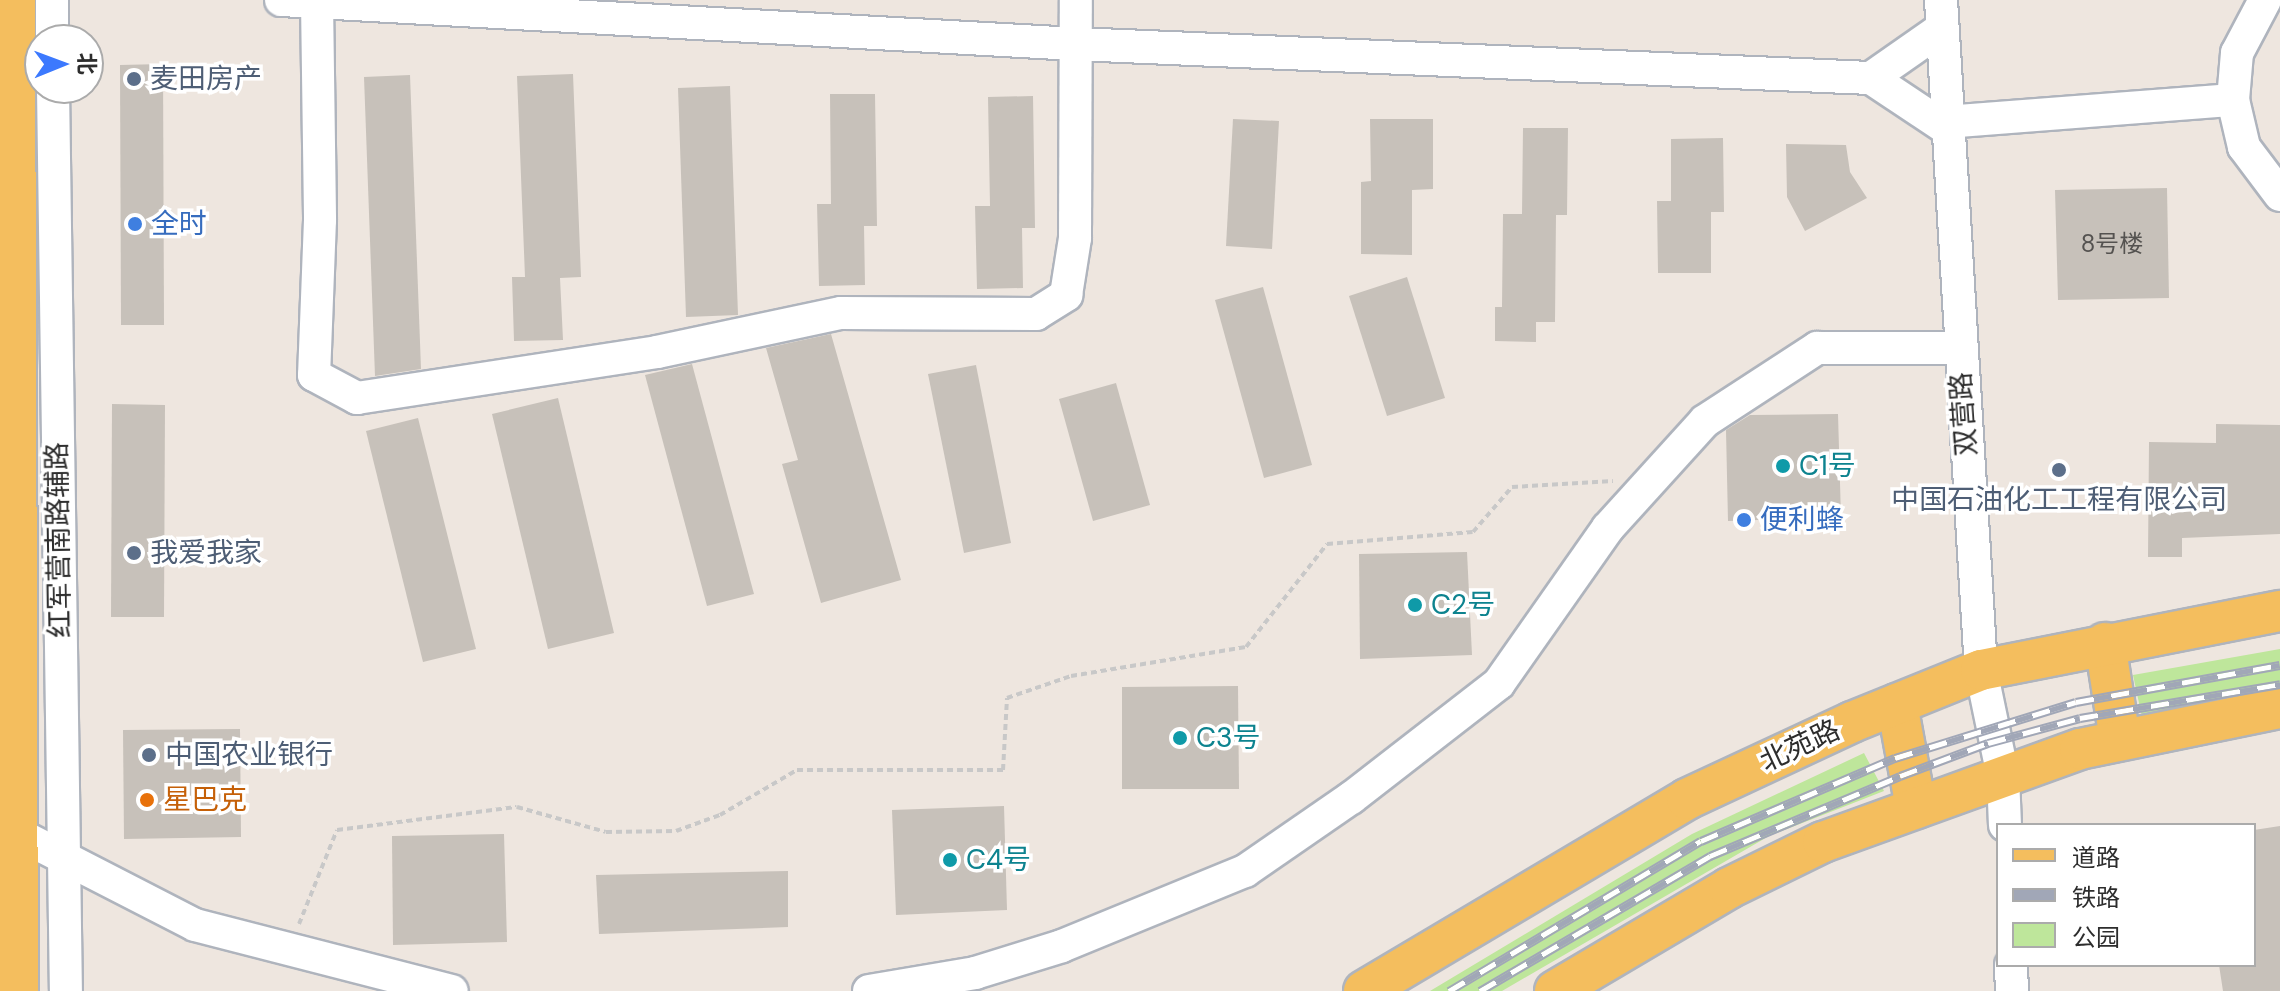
<!DOCTYPE html>
<html>
<head>
<meta charset="utf-8">
<style>
	body { margin:0 }
	#map { position:relative; width:2280px; height:991px; overflow:hidden; background:#eee6df; font-family:"DM Sans","Noto Sans SC",sans-serif }
	div>[style] { position:absolute }
	.green>* { inset:0; background:#bee69b }
	.building>* { inset:0; background:#c7c1ba }
	.path>* { height:4px; margin-top:-2px; transform-origin:0; background:repeating-linear-gradient(90deg,#c8c8c8 0 6px,transparent 0 10px) }
	.roads { filter:drop-shadow(2px 0 #afb4bd) drop-shadow(-2px 0 #afb4bd) drop-shadow(0 2px #afb4bd) drop-shadow(0 -2px #afb4bd) }
	.minor>* { height:32px; margin:-16px; padding:0 16px; transform-origin:16px; border-radius:16px; background:#fff }
	.major>* { height:40px; margin:-20px; padding:0 20px; transform-origin:20px; border-radius:20px; background:#f4be5e }
	.rail>* { height:9px; margin-top:-4.5px; transform-origin:0; background:repeating-linear-gradient(90deg,#fff 0 18px,#a1a7b7 0 36px); box-sizing:border-box; border-block:2px solid #a1a7b7 }
	.dots>* { width:22px; height:22px; translate:-50% -50%; box-sizing:border-box; border:4px solid #fff; border-radius:50% }
	span { translate:-50% -50%; white-space:nowrap; text-align:center; line-height:1.15; -webkit-text-stroke:7px #fff; paint-order:stroke }
	.number-label { font-size:24px; color:#545250 }
	.number-label span { -webkit-text-stroke-width:0 }
	.service-label { font-size:28px; color:#4e5e75 }
	.left { translate:0 -50%; text-align:left }
	.shop-label { font-size:28px; color:#366cbe }
	.street-label { font-size:28px; color:#2d2d2d }
	.culture-label { font-size:28px; color:#0d838f }
	.food-label { font-size:28px; color:#c56008 }
	.legend { position:absolute; left:1996px; top:823px; width:260px; height:144px; box-sizing:border-box; background:#fff; border:2px solid #ababab; margin:0; padding:10px 14px; list-style:none; font-size:24px; color:#2d2d2d }
	.legend li { display:flex; align-items:center; gap:16px; height:40px }
	.legend b { width:40px; border:2px solid #ababab }
	.north { position:absolute; left:24px; top:24px; width:80px; height:80px; box-sizing:border-box; background:#fff; border:2px solid #ababab; border-radius:50%; rotate:89deg; font-size:22px; font-weight:700; line-height:32px; text-align:center; color:#2d2d2d }
	.north::after { content:''; display:block; margin:auto; width:28px; height:36px; background:#3c79fe; clip-path:polygon(50% 0,100% 100%,50% 72%,0 100%) }
</style>
</head>
<body>
<div id="map">
	<div class="green">
		<i style="clip-path:polygon(2280px 649px,2280px 692px,2142px 717px,2133px 675px)"></i>
		<i style="clip-path:polygon(1864px 753px,1884px 791px,1769px 836px,1502px 991px,1430px 991px,1692px 834px)"></i>
	</div>
	<div class="building">
		<i style="clip-path:polygon(163px 64px,164px 325px,121px 325px,120px 65px)"></i>
		<i style="clip-path:polygon(573px 74px,581px 277px,560px 278px,563px 340px,514px 341px,512px 277px,525px 277px,517px 76px)"></i>
		<i style="clip-path:polygon(410px 75px,421px 369px,375px 376px,364px 77px)"></i>
		<i style="clip-path:polygon(730px 86px,738px 315px,686px 317px,678px 88px)"></i>
		<i style="clip-path:polygon(830px 94px,875px 94px,877px 226px,864px 226px,865px 285px,819px 286px,817px 204px,831px 204px)"></i>
		<i style="clip-path:polygon(1033px 96px,1035px 228px,1022px 228px,1023px 288px,977px 289px,975px 206px,990px 206px,988px 97px)"></i>
		<i style="clip-path:polygon(1233px 119px,1279px 121px,1272px 249px,1226px 246px)"></i>
		<i style="clip-path:polygon(1370px 119px,1433px 119px,1433px 189px,1412px 190px,1412px 255px,1361px 254px,1361px 182px,1371px 181px)"></i>
		<i style="clip-path:polygon(1523px 128px,1568px 128px,1567px 215px,1556px 215px,1555px 322px,1536px 322px,1536px 342px,1495px 341px,1495px 307px,1502px 307px,1503px 214px,1522px 214px)"></i>
		<i style="clip-path:polygon(1723px 138px,1724px 212px,1711px 212px,1711px 273px,1658px 273px,1657px 201px,1671px 201px,1671px 139px)"></i>
		<i style="clip-path:polygon(1786px 144px,1846px 145px,1850px 172px,1867px 198px,1805px 231px,1787px 197px)"></i>
		<i style="clip-path:polygon(2167px 188px,2169px 298px,2058px 300px,2055px 190px)"></i>
		<i style="clip-path:polygon(1407px 277px,1445px 398px,1387px 416px,1349px 296px)"></i>
		<i style="clip-path:polygon(1263px 287px,1312px 465px,1264px 478px,1215px 300px)"></i>
		<i style="clip-path:polygon(831px 334px,901px 580px,821px 603px,782px 464px,798px 460px,766px 348px)"></i>
		<i style="clip-path:polygon(692px 364px,754px 594px,707px 606px,645px 375px)"></i>
		<i style="clip-path:polygon(976px 365px,1011px 543px,964px 553px,928px 374px)"></i>
		<i style="clip-path:polygon(1116px 383px,1150px 505px,1093px 521px,1059px 399px)"></i>
		<i style="clip-path:polygon(558px 398px,614px 633px,548px 649px,492px 414px)"></i>
		<i style="clip-path:polygon(112px 404px,165px 405px,164px 617px,111px 617px)"></i>
		<i style="clip-path:polygon(1838px 414px,1841px 517px,1728px 521px,1726px 430px,1750px 415px)"></i>
		<i style="clip-path:polygon(418px 418px,476px 649px,423px 662px,366px 431px)"></i>
		<i style="clip-path:polygon(2216px 424px,2280px 425px,2280px 534px,2182px 538px,2182px 557px,2148px 557px,2149px 442px,2216px 443px)"></i>
		<i style="clip-path:polygon(1467px 552px,1472px 655px,1360px 659px,1359px 554px)"></i>
		<i style="clip-path:polygon(1238px 686px,1239px 789px,1122px 789px,1122px 687px)"></i>
		<i style="clip-path:polygon(240px 729px,241px 837px,124px 839px,123px 730px)"></i>
		<i style="clip-path:polygon(1004px 806px,1007px 910px,896px 915px,892px 810px)"></i>
		<i style="clip-path:polygon(2280px 826px,2280px 991px,2223px 991px,2219px 965px,2254px 965px,2254px 830px)"></i>
		<i style="clip-path:polygon(504px 834px,507px 942px,393px 945px,392px 836px)"></i>
		<i style="clip-path:polygon(788px 871px,788px 927px,599px 934px,596px 875px)"></i>
	</div>
	<div class="path">
		<i style="left:299px;top:924px;width:101px;rotate:-68deg"></i>
		<i style="left:337px;top:830px;width:181px;rotate:-7.3deg"></i>
		<i style="left:517px;top:807px;width:92px;rotate:15.7deg"></i>
		<i style="left:606px;top:832px;width:70px;rotate:-0.8deg"></i>
		<i style="left:676px;top:831px;width:47px;rotate:-20deg"></i>
		<i style="left:720px;top:815px;width:89px;rotate:-30.3deg"></i>
		<i style="left:797px;top:770px;width:206px"></i>
		<i style="left:1003px;top:770px;width:72px;rotate:-86.8deg"></i>
		<i style="left:1007px;top:698px;width:68px;rotate:-19deg"></i>
		<i style="left:1071px;top:676px;width:177px;rotate:-9.4deg"></i>
		<i style="left:1246px;top:647px;width:131px;rotate:-51.8deg"></i>
		<i style="left:1327px;top:544px;width:146px;rotate:-4.7deg"></i>
		<i style="left:1473px;top:532px;width:60px;rotate:-49.1deg"></i>
		<i style="left:1512px;top:487px;width:101px;rotate:-3.4deg"></i>
	</div>
	<div class="roads">
		<div class="minor">
			<i style="left:52px;top:0;width:40px;rotate:90deg"></i>
			<i style="left:281px;top:0;width:796px;rotate:3.17deg"></i>
			<i style="left:1076px;top:44px;width:796px;rotate:2.45deg"></i>
			<i style="left:1871px;top:78px;width:90px;rotate:33.7deg"></i>
			<i style="left:1941px;top:0;width:671px;rotate:86.58deg"></i>
			<i style="left:1981px;top:670px;width:108px;rotate:78.3deg"></i>
			<i style="left:2003px;top:776px;width:49px;rotate:87.7deg"></i>
			<i style="left:2265px;top:0;width:60px;rotate:117.8deg"></i>
			<i style="left:2237px;top:53px;width:47px;rotate:94.9deg"></i>
			<i style="left:2233px;top:100px;width:48px;rotate:76.8deg"></i>
			<i style="left:2244px;top:147px;width:60px;rotate:53.1deg"></i>
			<i style="left:317px;top:1px;width:219px;rotate:89.2deg"></i>
			<i style="left:320px;top:220px;width:155px;rotate:92.2deg"></i>
			<i style="left:314px;top:375px;width:49px;rotate:28.1deg"></i>
			<i style="left:357px;top:398px;width:304px;rotate:-8.7deg"></i>
			<i style="left:657px;top:352px;width:188px;rotate:-12deg"></i>
			<i style="left:841px;top:313px;width:195px;rotate:0.3deg"></i>
			<i style="left:1036px;top:314px;width:36px;rotate:-32deg"></i>
			<i style="left:1066px;top:295px;width:58px;rotate:-81deg"></i>
			<i style="left:1075px;top:238px;width:238px;rotate:-89.8deg"></i>
			<i style="left:1871px;top:78px;width:85px;rotate:-35deg"></i>
			<i style="left:53px;top:88px;width:903px;rotate:89.18deg"></i>
			<i style="left:1945px;top:122px;width:289px;rotate:-4.4deg"></i>
			<i style="left:0;top:830px;width:16px;rotate:11deg"></i>
			<i style="left:16px;top:833px;width:201px;rotate:27.2deg"></i>
			<i style="left:195px;top:925px;width:265px;rotate:14.4deg"></i>
			<i style="left:2011px;top:965px;width:26px;rotate:88deg"></i>
			<i style="left:869px;top:991px;width:108px;rotate:-9.6deg"></i>
			<i style="left:975px;top:973px;width:91px;rotate:-17.2deg"></i>
			<i style="left:1062px;top:946px;width:198px;rotate:-22.3deg"></i>
			<i style="left:1245px;top:871px;width:129px;rotate:-34.6deg"></i>
			<i style="left:1351px;top:798px;width:187px;rotate:-37.8deg"></i>
			<i style="left:1499px;top:683px;width:189px;rotate:-54.9deg"></i>
			<i style="left:1608px;top:528px;width:144px;rotate:-47.8deg"></i>
			<i style="left:1705px;top:421px;width:134px;rotate:-33.1deg"></i>
			<i style="left:1817px;top:348px;width:143px"></i>
		</div>
		<div class="major">
			<i style="left:15px;top:0;width:991px;rotate:89.83deg"></i>
			<i style="left:2105px;top:643px;width:98px;rotate:81.2deg"></i>
			<i style="left:1897px;top:704px;width:106px;rotate:79.6deg"></i>
			<i style="left:1364px;top:991px;width:376px;rotate:-30.7deg"></i>
			<i style="left:1687px;top:799px;width:182px;rotate:-25deg"></i>
			<i style="left:1852px;top:722px;width:139px;rotate:-22deg"></i>
			<i style="left:1981px;top:670px;width:305px;rotate:-11.2deg"></i>
			<i style="left:1555px;top:991px;width:202px;rotate:-30.6deg"></i>
			<i style="left:1729px;top:888px;width:105px;rotate:-26.1deg"></i>
			<i style="left:1823px;top:842px;width:273px;rotate:-19.9deg"></i>
			<i style="left:2080px;top:749px;width:204px;rotate:-11.6deg"></i>
		</div>
	</div>
	<div class="rail">
		<i style="left:1449px;top:991px;width:293px;rotate:-30.8deg"></i>
		<i style="left:1701px;top:841px;width:211px;rotate:-23.2deg"></i>
		<i style="left:1895px;top:758px;width:189px;rotate:-17.2deg"></i>
		<i style="left:2076px;top:702px;width:207px;rotate:-10.3deg"></i>
		<i style="left:1480px;top:991px;width:267px;rotate:-30.4deg"></i>
		<i style="left:1710px;top:856px;width:206px;rotate:-22.8deg"></i>
		<i style="left:1900px;top:776px;width:94px;rotate:-20.6deg"></i>
		<i style="left:1988px;top:743px;width:95px;rotate:-15.2deg"></i>
		<i style="left:2080px;top:718px;width:203px;rotate:-9.6deg"></i>
	</div>
	<div class="dots">
		<i style="left:134px;top:79px;background:#5c6f8a"></i>
		<i style="left:135px;top:224px;background:#3f7fe0"></i>
		<i style="left:1783px;top:466px;background:#0f9aa8"></i>
		<i style="left:2059px;top:470px;background:#5c6f8a"></i>
		<i style="left:1744px;top:520px;background:#3f7fe0"></i>
		<i style="left:134px;top:553px;background:#5c6f8a"></i>
		<i style="left:1415px;top:605px;background:#0f9aa8"></i>
		<i style="left:1180px;top:738px;background:#0f9aa8"></i>
		<i style="left:149px;top:755px;background:#5c6f8a"></i>
		<i style="left:147px;top:800px;background:#e8710a"></i>
		<i style="left:950px;top:860px;background:#0f9aa8"></i>
	</div>
	<div class="number-label">
		<span style="left:2112px;top:244px">8号楼</span>
	</div>
	<div class="service-label">
		<span class="left" style="left:150px;top:79px">麦田房产</span>
		<span style="left:2059px;top:500px">中国石油化工工程有限公司</span>
		<span class="left" style="left:150px;top:553px">我爱我家</span>
		<span class="left" style="left:165px;top:755px">中国农业银行</span>
	</div>
	<div class="shop-label">
		<span class="left" style="left:151px;top:224px">全时</span>
		<span class="left" style="left:1760px;top:520px">便利蜂</span>
	</div>
	<div class="street-label">
		<span style="left:1964px;top:414px;rotate:-94deg">双营路</span>
		<span style="left:59px;top:540px;rotate:-91deg">红军营南路辅路</span>
		<span style="left:1800px;top:746px;rotate:-25deg">北苑路</span>
	</div>
	<div class="culture-label">
		<span class="left" style="left:1799px;top:466px">C1号</span>
		<span class="left" style="left:1431px;top:605px">C2号</span>
		<span class="left" style="left:1196px;top:738px">C3号</span>
		<span class="left" style="left:966px;top:860px">C4号</span>
	</div>
	<div class="food-label">
		<span class="left" style="left:163px;top:800px">星巴克</span>
	</div>
	<ul class="legend">
	<li><b style="height:10px;background:#f4be5e"></b>道路</li>
	<li><b style="height:10px;background:#a1a7b7"></b>铁路</li>
	<li><b style="height:22px;background:#bee69b"></b>公园</li>
	</ul>
	<div class="north">北</div>
</div>
</body>
</html>
